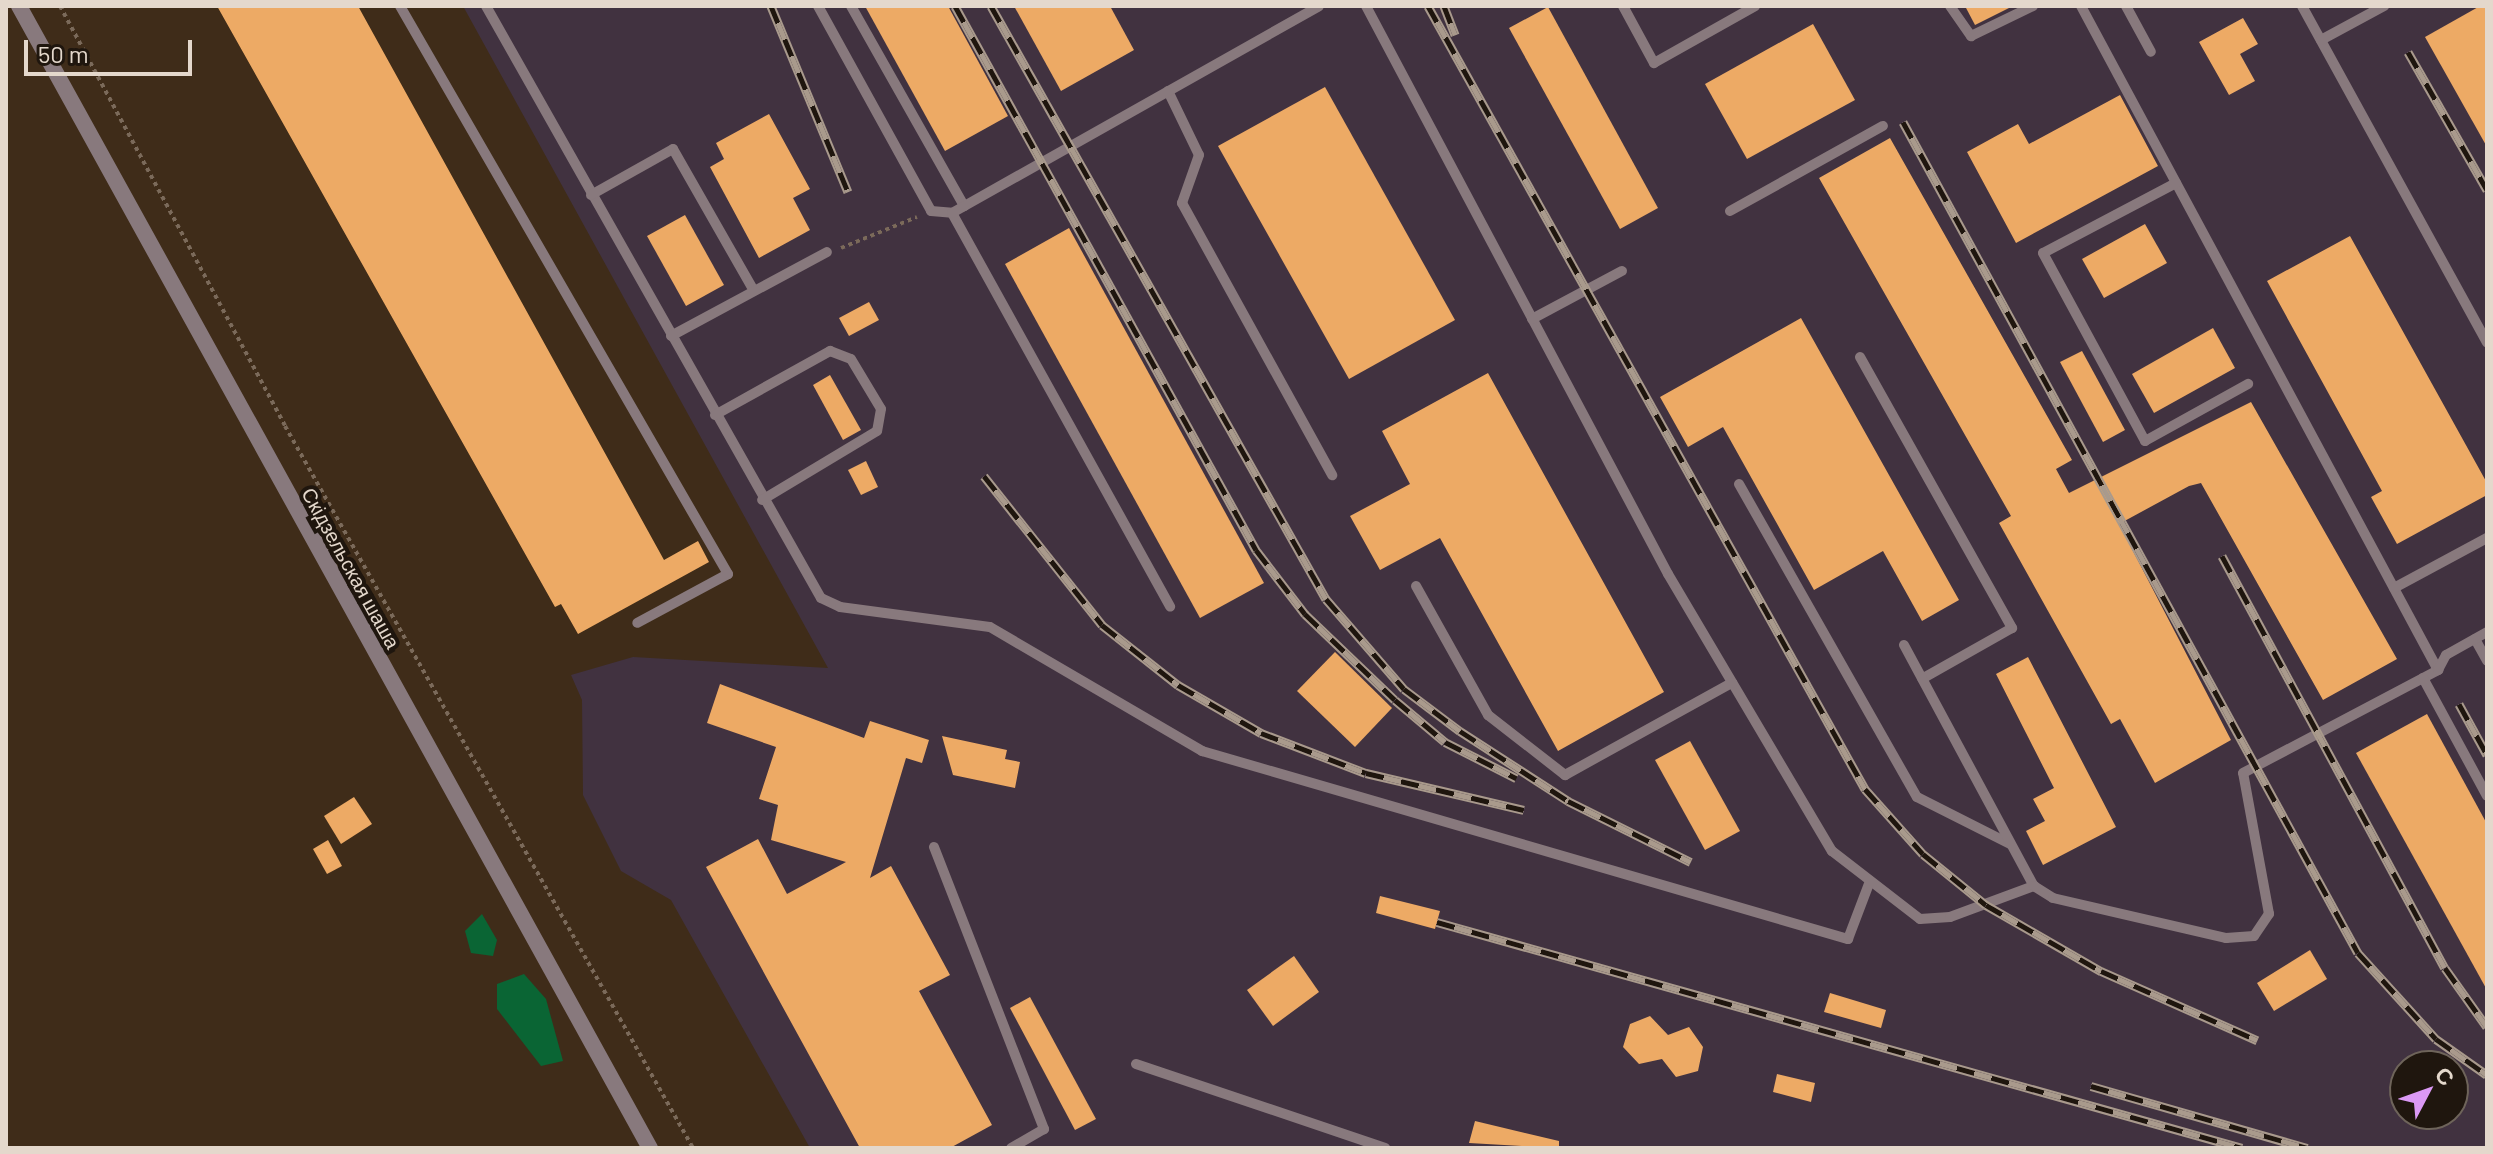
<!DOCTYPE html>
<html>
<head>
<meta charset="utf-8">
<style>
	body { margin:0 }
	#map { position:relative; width:2493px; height:1154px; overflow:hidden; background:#3f2c19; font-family:Barlow,sans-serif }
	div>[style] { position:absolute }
	.industrial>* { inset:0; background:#413240 }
	.green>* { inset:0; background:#0a6534 }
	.building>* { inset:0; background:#edaa65 }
	.path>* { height:4px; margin-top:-2px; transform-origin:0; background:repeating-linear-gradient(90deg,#7b6a5a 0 4px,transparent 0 8px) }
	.service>* { height:10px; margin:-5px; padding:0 5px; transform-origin:5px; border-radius:5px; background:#88797d }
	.tertiary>* { height:16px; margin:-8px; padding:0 8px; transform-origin:8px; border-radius:8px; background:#88797d }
	.rail>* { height:9px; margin-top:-4.5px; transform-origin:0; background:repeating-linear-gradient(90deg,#1f160e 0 18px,#a99a8c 0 36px); box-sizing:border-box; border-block:2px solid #a99a8c }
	span { translate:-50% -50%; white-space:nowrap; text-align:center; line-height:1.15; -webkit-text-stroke:8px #1f160e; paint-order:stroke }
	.street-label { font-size:20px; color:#e4d8cc }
	.frame { position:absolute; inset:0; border:8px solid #e4d8cc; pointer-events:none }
	.north { position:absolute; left:2389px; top:1050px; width:80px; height:80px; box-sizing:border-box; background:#1f160e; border:2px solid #6e645a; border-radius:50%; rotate:49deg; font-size:22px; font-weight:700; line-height:32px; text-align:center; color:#e4d8cc }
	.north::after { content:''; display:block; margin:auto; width:28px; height:36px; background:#db99f5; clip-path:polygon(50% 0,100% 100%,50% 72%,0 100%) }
	.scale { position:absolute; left:24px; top:40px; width:168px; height:36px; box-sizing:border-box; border:4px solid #e4d8cc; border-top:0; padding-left:10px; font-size:24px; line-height:28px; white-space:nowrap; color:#e4d8cc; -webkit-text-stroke:6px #1f160e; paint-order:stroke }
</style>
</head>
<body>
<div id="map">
	<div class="industrial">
		<i style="clip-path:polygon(evenodd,463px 6px,2487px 6px,2487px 1148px,810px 1148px,671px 900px,621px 871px,583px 795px,582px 700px,571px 675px,633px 657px,828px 668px,463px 6px,2405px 1066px,2453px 1066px,2453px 1114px,2405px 1114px,2405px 1066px)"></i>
	</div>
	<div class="green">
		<i style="clip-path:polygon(482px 914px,497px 940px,493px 956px,471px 953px,465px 931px)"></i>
		<i style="clip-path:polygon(524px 974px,546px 999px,563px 1061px,541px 1066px,497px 1009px,497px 984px)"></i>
	</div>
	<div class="building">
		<i style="clip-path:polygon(217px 6px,358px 6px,664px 560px,698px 541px,709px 562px,578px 634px,561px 604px,555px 607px)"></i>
		<i style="clip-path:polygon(865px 6px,948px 6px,1008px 116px,945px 151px)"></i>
		<i style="clip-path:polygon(1014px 6px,1110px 6px,1134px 50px,1061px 91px)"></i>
		<i style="clip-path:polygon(1965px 6px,2013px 6px,1975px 25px)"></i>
		<i style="clip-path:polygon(2480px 6px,2487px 6px,2487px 147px,2425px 37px)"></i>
		<i style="clip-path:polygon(1548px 7px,1658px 208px,1620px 229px,1509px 28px)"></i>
		<i style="clip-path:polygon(2243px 18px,2258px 44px,2240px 54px,2255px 81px,2229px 95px,2199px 42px)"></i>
		<i style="clip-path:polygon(1813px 24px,1855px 100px,1747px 159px,1705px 84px)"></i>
		<i style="clip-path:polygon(1325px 87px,1455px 320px,1349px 379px,1218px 146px)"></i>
		<i style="clip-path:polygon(2120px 95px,2158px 166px,2016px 243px,1967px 152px,2018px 124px,2029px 144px)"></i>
		<i style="clip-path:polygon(769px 114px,810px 189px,793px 198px,810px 230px,759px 258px,710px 167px,724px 159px,716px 143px)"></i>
		<i style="clip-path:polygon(1890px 138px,2072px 460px,2056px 469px,2069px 493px,2251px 402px,2397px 659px,2323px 700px,2201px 483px,2189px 486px,2119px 524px,2231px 740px,2155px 783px,2120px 719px,2111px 724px,1999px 523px,2011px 516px,1819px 178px)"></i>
		<i style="clip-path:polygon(685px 215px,724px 285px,686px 306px,647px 236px)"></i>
		<i style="clip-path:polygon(2145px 224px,2167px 263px,2104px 298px,2082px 259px)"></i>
		<i style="clip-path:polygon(1069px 228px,1264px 583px,1200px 618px,1005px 264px)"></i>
		<i style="clip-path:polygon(2350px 236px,2487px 483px,2487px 495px,2397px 544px,2371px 497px,2382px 491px,2267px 281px)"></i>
		<i style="clip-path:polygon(869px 302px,879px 320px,849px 336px,839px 318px)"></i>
		<i style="clip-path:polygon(1801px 318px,1959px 600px,1922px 621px,1883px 551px,1814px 590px,1723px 427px,1688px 447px,1660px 397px)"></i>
		<i style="clip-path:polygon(2213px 328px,2235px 368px,2154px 413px,2132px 374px)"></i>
		<i style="clip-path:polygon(2082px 351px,2125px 430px,2103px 442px,2060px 362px)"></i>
		<i style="clip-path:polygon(1488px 373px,1664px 692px,1558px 751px,1440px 538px,1380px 570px,1350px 516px,1410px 484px,1382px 431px)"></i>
		<i style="clip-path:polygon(830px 375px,861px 430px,843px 440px,813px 385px)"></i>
		<i style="clip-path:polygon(866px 461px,878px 487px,861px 495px,848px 470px)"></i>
		<i style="clip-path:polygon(1335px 652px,1392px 708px,1355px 747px,1297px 691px)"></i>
		<i style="clip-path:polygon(2028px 657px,2116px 827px,2043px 865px,2026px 831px,2045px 821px,2033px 799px,2054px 788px,1996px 674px)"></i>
		<i style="clip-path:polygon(720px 684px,864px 738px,870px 721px,929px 740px,922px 763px,906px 758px,870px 878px,891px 866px,950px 975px,919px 991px,992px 1125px,950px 1148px,860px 1148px,706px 867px,758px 839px,787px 894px,846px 862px,771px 840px,778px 805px,759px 799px,776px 747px,707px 723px)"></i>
		<i style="clip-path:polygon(2427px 714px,2487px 824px,2487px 990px,2356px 753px)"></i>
		<i style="clip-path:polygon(942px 736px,1007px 750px,1005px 759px,1020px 762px,1015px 788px,953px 775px)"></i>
		<i style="clip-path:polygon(1690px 741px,1740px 831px,1705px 850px,1655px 760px)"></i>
		<i style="clip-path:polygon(354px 797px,372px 824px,341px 844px,324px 816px)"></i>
		<i style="clip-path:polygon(328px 840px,342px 866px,327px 874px,313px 849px)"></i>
		<i style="clip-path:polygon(1380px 896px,1440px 911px,1435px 929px,1376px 913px)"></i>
		<i style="clip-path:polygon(2310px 950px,2327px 979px,2274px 1011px,2257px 983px)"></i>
		<i style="clip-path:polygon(1294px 956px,1319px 992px,1273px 1026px,1247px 990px)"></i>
		<i style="clip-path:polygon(1830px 993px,1886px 1010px,1881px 1028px,1824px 1012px)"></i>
		<i style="clip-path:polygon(1030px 997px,1096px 1119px,1075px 1130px,1010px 1008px)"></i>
		<i style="clip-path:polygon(1650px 1016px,1668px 1035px,1689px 1027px,1703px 1047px,1698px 1071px,1676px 1077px,1662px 1059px,1639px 1064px,1623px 1047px,1630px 1024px)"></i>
		<i style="clip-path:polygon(1777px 1074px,1815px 1083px,1811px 1102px,1773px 1092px)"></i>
		<i style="clip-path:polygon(1475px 1121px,1559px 1141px,1559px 1148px,1469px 1143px)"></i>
	</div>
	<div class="path">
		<i style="left:60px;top:6px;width:476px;rotate:61.8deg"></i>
		<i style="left:285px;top:426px;width:829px;rotate:60.53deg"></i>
		<i style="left:841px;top:248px;width:82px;rotate:-22.2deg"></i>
	</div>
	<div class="service">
		<i style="left:400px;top:6px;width:656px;rotate:60deg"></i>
		<i style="left:728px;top:574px;width:103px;rotate:151.7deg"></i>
		<i style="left:486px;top:6px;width:680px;rotate:60.5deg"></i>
		<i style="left:821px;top:598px;width:21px;rotate:25deg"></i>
		<i style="left:840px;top:607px;width:151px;rotate:7.6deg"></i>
		<i style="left:990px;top:627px;width:246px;rotate:30.3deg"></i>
		<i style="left:1202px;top:751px;width:673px;rotate:16.23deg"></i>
		<i style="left:1848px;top:939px;width:62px;rotate:-69.2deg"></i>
		<i style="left:818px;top:6px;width:234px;rotate:61.1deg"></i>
		<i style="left:931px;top:211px;width:21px;rotate:5deg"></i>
		<i style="left:952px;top:213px;width:450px;rotate:61deg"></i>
		<i style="left:851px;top:6px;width:230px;rotate:60.5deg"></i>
		<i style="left:1366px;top:6px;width:643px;rotate:62deg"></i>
		<i style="left:1668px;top:574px;width:322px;rotate:59.4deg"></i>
		<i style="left:1832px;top:851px;width:111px;rotate:37.7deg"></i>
		<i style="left:1920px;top:919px;width:30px;rotate:-4deg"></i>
		<i style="left:1950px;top:917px;width:90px;rotate:-20.3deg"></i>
		<i style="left:1623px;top:6px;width:65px;rotate:61.5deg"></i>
		<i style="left:1654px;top:63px;width:116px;rotate:-29.4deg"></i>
		<i style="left:1950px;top:6px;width:37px;rotate:55deg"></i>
		<i style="left:1971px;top:36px;width:69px;rotate:-25.8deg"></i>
		<i style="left:2081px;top:6px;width:754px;rotate:61.74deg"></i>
		<i style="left:2126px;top:6px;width:52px;rotate:61.5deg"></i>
		<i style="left:2302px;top:6px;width:384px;rotate:61.2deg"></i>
		<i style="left:2321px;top:40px;width:72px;rotate:-28.4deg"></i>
		<i style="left:1168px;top:91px;width:71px;rotate:64.2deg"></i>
		<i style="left:1199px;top:155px;width:51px;rotate:109.5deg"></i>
		<i style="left:1182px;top:203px;width:311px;rotate:61.1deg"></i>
		<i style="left:2176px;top:183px;width:150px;rotate:152.2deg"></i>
		<i style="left:2043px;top:253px;width:214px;rotate:61.5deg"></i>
		<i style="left:2145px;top:441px;width:118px;rotate:-29deg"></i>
		<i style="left:591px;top:195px;width:94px;rotate:-29.3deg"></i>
		<i style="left:673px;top:149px;width:163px;rotate:60.3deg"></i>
		<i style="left:1730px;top:211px;width:175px;rotate:-29.1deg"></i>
		<i style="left:952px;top:213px;width:421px;rotate:-29.4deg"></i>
		<i style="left:1532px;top:319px;width:102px;rotate:-28.1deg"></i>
		<i style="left:671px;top:336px;width:177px;rotate:-28.3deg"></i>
		<i style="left:1860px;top:357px;width:311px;rotate:60.7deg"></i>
		<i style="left:2012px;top:628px;width:103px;rotate:150.5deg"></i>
		<i style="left:715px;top:415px;width:132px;rotate:-29.1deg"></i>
		<i style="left:830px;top:351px;width:22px;rotate:21deg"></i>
		<i style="left:851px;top:359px;width:58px;rotate:59deg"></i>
		<i style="left:881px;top:409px;width:22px;rotate:100deg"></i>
		<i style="left:877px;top:431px;width:134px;rotate:149deg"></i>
		<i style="left:1739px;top:484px;width:360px;rotate:60.4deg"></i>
		<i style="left:1917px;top:797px;width:104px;rotate:26.8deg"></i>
		<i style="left:1416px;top:586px;width:148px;rotate:60.8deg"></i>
		<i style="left:1488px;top:715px;width:98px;rotate:37.9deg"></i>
		<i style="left:1565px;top:775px;width:191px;rotate:-28.9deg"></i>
		<i style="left:2394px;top:588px;width:106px;rotate:-28.3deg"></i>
		<i style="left:2475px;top:639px;width:25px;rotate:61deg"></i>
		<i style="left:1904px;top:645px;width:274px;rotate:61.7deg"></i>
		<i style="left:2034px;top:886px;width:22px;rotate:32deg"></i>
		<i style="left:2053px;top:898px;width:178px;rotate:13deg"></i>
		<i style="left:2226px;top:938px;width:28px;rotate:-4deg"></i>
		<i style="left:2254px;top:936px;width:27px;rotate:-56deg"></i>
		<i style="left:2269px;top:914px;width:143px;rotate:-100.4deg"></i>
		<i style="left:2243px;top:773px;width:221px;rotate:-27.8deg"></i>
		<i style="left:2438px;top:670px;width:17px;rotate:-62deg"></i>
		<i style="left:2446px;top:655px;width:47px;rotate:-29.3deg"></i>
		<i style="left:2423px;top:678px;width:134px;rotate:61.5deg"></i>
		<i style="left:934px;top:847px;width:303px;rotate:68.7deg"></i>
		<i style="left:1044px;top:1129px;width:38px;rotate:150deg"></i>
		<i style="left:1136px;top:1064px;width:263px;rotate:18.6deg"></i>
	</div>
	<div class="tertiary">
		<i style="left:19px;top:6px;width:1305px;rotate:61.08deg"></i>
	</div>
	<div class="rail">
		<i style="left:771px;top:6px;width:201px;rotate:67.5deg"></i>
		<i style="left:955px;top:6px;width:622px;rotate:61.04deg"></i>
		<i style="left:1256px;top:550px;width:81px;rotate:52.6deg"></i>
		<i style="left:1305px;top:614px;width:124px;rotate:43.7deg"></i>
		<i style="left:1395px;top:700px;width:65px;rotate:40deg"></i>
		<i style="left:1445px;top:742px;width:80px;rotate:26.9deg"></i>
		<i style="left:991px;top:6px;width:681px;rotate:60.54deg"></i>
		<i style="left:1326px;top:599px;width:119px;rotate:49.1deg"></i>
		<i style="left:1404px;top:689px;width:70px;rotate:36.9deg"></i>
		<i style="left:1460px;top:731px;width:129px;rotate:32.9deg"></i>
		<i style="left:1568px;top:801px;width:137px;rotate:26.4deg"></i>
		<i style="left:1428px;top:6px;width:897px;rotate:60.83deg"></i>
		<i style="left:1865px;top:789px;width:87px;rotate:48.3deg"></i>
		<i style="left:1923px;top:854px;width:81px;rotate:39deg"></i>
		<i style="left:1986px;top:905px;width:133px;rotate:29.9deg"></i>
		<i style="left:2101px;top:971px;width:171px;rotate:23.9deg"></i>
		<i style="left:1444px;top:6px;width:31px;rotate:69deg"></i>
		<i style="left:2408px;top:52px;width:159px;rotate:60.2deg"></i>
		<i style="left:1903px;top:122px;width:947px;rotate:61.3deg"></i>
		<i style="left:2358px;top:953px;width:116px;rotate:47.8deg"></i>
		<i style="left:2436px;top:1039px;width:62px;rotate:35.2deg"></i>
		<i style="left:984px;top:476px;width:190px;rotate:51.6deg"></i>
		<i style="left:1102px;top:625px;width:97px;rotate:38.3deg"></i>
		<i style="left:1178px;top:685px;width:96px;rotate:30deg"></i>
		<i style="left:1261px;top:733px;width:112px;rotate:20.9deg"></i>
		<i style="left:1366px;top:773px;width:162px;rotate:13.2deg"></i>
		<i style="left:2222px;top:556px;width:468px;rotate:61.6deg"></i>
		<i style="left:2445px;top:968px;width:72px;rotate:54.6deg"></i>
		<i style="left:2459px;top:704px;width:58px;rotate:61.2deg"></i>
		<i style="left:1437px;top:922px;width:836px;rotate:15.68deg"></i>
		<i style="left:2091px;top:1086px;width:225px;rotate:16deg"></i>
	</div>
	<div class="street-label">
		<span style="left:351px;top:568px;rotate:61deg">Скідзельская шаша</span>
	</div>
	<div class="frame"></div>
	<div class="north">С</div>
	<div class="scale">50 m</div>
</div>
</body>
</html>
